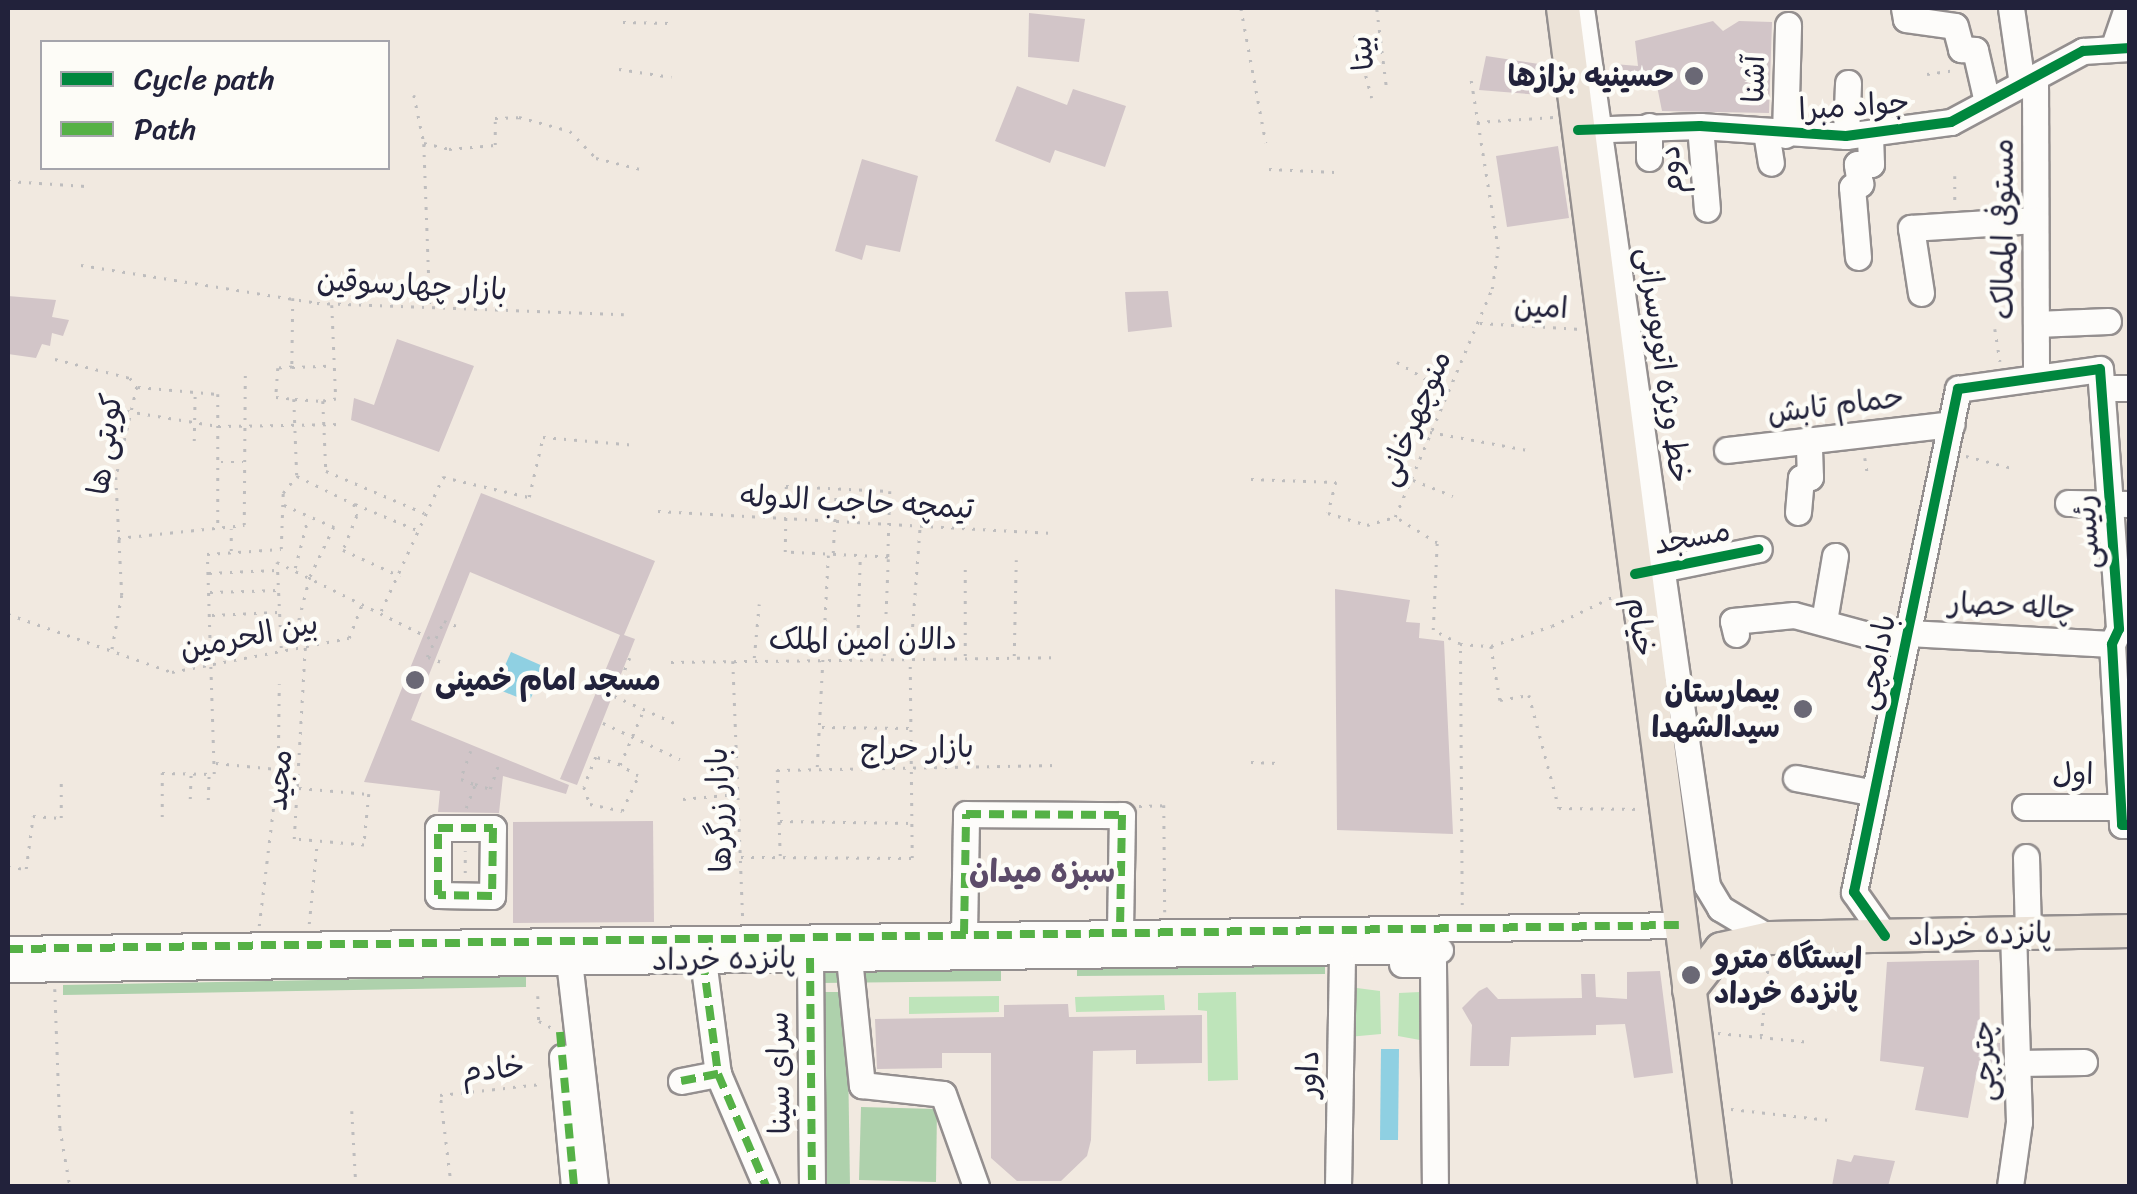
<!DOCTYPE html>
<html>
<head>
<meta charset="utf-8">
<style>
	body { margin:0 }
	#map { position:relative; width:2137px; height:1194px; overflow:hidden; background:#f1e9e0; font-family:Sriracha,"Playpen Sans Arabic",sans-serif }
	div>[style] { position:absolute }
	.green>* { inset:0; background:#bee4ba }
	.forest>* { inset:0; background:#aed1ac }
	.water>* { inset:0; background:#8fd0e2 }
	.building>* { inset:0; background:#d2c5c8 }
	.path>* { height:2.5px; margin-top:-1.25px; transform-origin:0; background:repeating-linear-gradient(90deg,#bebdbe 0 2.5px,transparent 0 10.5px) }
	.roads { filter:drop-shadow(2px 0 #948f8f) drop-shadow(-2px 0 #948f8f) drop-shadow(0 2px #948f8f) drop-shadow(0 -2px #948f8f) }
	.minor>* { height:25px; margin:-12.5px; padding:0 12.5px; transform-origin:12.5px; border-radius:12.5px; background:#fdfcfa }
	.major>* { height:32px; margin:-16px; padding:0 16px; transform-origin:16px; border-radius:16px; background:#ece3d8 }
	.quiet>* { height:8px; margin-top:-4px; transform-origin:0; background:repeating-linear-gradient(90deg,#55b146 0 15px,transparent 0 23px) }
	.cycleway>* { height:10px; margin:-5px; padding:0 5px; transform-origin:5px; border-radius:5px; background:#00873e }
	.dots>* { width:28px; height:28px; translate:-50% -50%; box-sizing:border-box; border:5px solid #fdfcf7; border-radius:50% }
	span { translate:-50% -50%; white-space:nowrap; text-align:center; line-height:1.15; -webkit-text-stroke:9px #fdfcf7; paint-order:stroke }
	.street-label { font-size:30px; color:#22223b }
	.poi-label { font-size:30px; color:#22223b; font-weight:700 }
	.right { translate:-100% -50%; text-align:right }
	.left { translate:0 -50%; text-align:left }
	.neighbourhood-label { font-size:32px; color:#5c4b69; font-weight:700 }
	.frame { position:absolute; inset:0; border:10px solid #22223b; pointer-events:none }
	.legend { position:absolute; left:40px; top:40px; width:350px; height:130px; box-sizing:border-box; background:#fdfcf7; border:2px solid #a5a5ac; margin:0; padding:12px 18px; list-style:none; font-size:30px; color:#22223b }
	.legend li { display:flex; align-items:center; gap:20px; height:50px }
	.legend b { width:50px; border:2px solid #a5a5ac }
</style>
</head>
<body>
<div id="map">
	<div class="green">
		<i style="clip-path:polygon(1349px 987px,1380px 991px,1381px 1034px,1348px 1037px)"></i>
		<i style="clip-path:polygon(1236px 992px,1238px 1080px,1208px 1081px,1207px 1011px,1198px 1010px,1198px 993px)"></i>
		<i style="clip-path:polygon(1420px 992px,1420px 1040px,1398px 1036px,1399px 993px)"></i>
		<i style="clip-path:polygon(1164px 995px,1165px 1010px,1076px 1012px,1075px 997px)"></i>
		<i style="clip-path:polygon(999px 996px,999px 1012px,909px 1014px,909px 997px)"></i>
	</div>
	<div class="forest">
		<i style="clip-path:polygon(1325px 962px,1325px 974px,1077px 976px,1077px 964px)"></i>
		<i style="clip-path:polygon(1001px 970px,1001px 981px,820px 983px,820px 972px)"></i>
		<i style="clip-path:polygon(526px 976px,526px 987px,63px 995px,63px 985px)"></i>
		<i style="clip-path:polygon(822px 992px,847px 992px,850px 1186px,824px 1186px)"></i>
		<i style="clip-path:polygon(861px 1107px,937px 1109px,936px 1182px,859px 1180px)"></i>
	</div>
	<div class="water">
		<i style="clip-path:polygon(511px 652px,545px 667px,529px 702px,495px 688px)"></i>
		<i style="clip-path:polygon(1381px 1049px,1399px 1049px,1398px 1140px,1380px 1140px)"></i>
	</div>
	<div class="building">
		<i style="clip-path:polygon(1029px 13px,1085px 19px,1079px 62px,1028px 57px)"></i>
		<i style="clip-path:polygon(1713px 21px,1723px 31px,1739px 21px,1772px 22px,1769px 113px,1662px 111px,1657px 86px,1618px 92px,1614px 64px,1638px 66px,1635px 41px)"></i>
		<i style="clip-path:polygon(1486px 56px,1539px 64px,1541px 95px,1479px 90px)"></i>
		<i style="clip-path:polygon(1017px 86px,1067px 105px,1073px 89px,1126px 106px,1105px 167px,1055px 150px,1050px 163px,995px 141px)"></i>
		<i style="clip-path:polygon(1558px 146px,1569px 218px,1507px 227px,1496px 156px)"></i>
		<i style="clip-path:polygon(862px 159px,918px 176px,900px 252px,866px 245px,862px 260px,835px 251px)"></i>
		<i style="clip-path:polygon(1168px 291px,1172px 327px,1128px 332px,1125px 292px)"></i>
		<i style="clip-path:polygon(8px 296px,56px 300px,52px 317px,69px 320px,63px 336px,52px 333px,50px 346px,42px 344px,36px 358px,8px 354px)"></i>
		<i style="clip-path:polygon(397px 339px,474px 366px,439px 452px,351px 420px,354px 398px,374px 405px)"></i>
		<i style="clip-path:polygon(481px 493px,655px 561px,624px 635px,635px 639px,577px 785px,560px 779px,620px 635px,470px 572px,411px 720px,569px 785px,566px 794px,503px 776px,499px 813px,438px 812px,440px 791px,364px 782px)"></i>
		<i style="clip-path:polygon(1335px 589px,1410px 600px,1406px 622px,1420px 623px,1419px 638px,1444px 641px,1453px 834px,1337px 830px)"></i>
		<i style="clip-path:polygon(653px 821px,654px 922px,513px 923px,513px 822px)"></i>
		<i style="clip-path:polygon(1979px 960px,1980px 1041px,2000px 1043px,2001px 1076px,1976px 1076px,1968px 1118px,1915px 1110px,1924px 1067px,1880px 1061px,1887px 962px)"></i>
		<i style="clip-path:polygon(1660px 971px,1673px 1073px,1634px 1078px,1625px 1024px,1596px 1025px,1596px 1035px,1511px 1037px,1509px 1066px,1470px 1066px,1472px 1025px,1462px 1008px,1479px 991px,1487px 987px,1498px 999px,1582px 998px,1581px 974px,1595px 974px,1596px 997px,1627px 999px,1627px 972px)"></i>
		<i style="clip-path:polygon(1068px 1004px,1069px 1017px,1202px 1015px,1202px 1063px,1136px 1064px,1136px 1050px,1093px 1051px,1091px 1140px,1087px 1156px,1061px 1181px,1017px 1181px,991px 1158px,991px 1053px,942px 1053px,942px 1068px,877px 1069px,875px 1019px,1004px 1017px,1004px 1005px)"></i>
		<i style="clip-path:polygon(1854px 1155px,1895px 1161px,1888px 1186px,1832px 1186px,1837px 1159px,1851px 1162px)"></i>
	</div>
	<div class="path">
		<i style="left:1241px;top:8px;width:137px;rotate:79.5deg"></i>
		<i style="left:1377px;top:9px;width:83px;rotate:83deg"></i>
		<i style="left:623px;top:22px;width:47px;rotate:1.2deg"></i>
		<i style="left:1355px;top:35px;width:65px;rotate:74.9deg"></i>
		<i style="left:619px;top:69px;width:53px;rotate:8.7deg"></i>
		<i style="left:1927px;top:74px;width:29px;rotate:-8deg"></i>
		<i style="left:414px;top:95px;width:49px;rotate:78.2deg"></i>
		<i style="left:424px;top:143px;width:26px;rotate:13deg"></i>
		<i style="left:449px;top:149px;width:46px;rotate:-5deg"></i>
		<i style="left:495px;top:145px;width:27px;rotate:-90deg"></i>
		<i style="left:495px;top:118px;width:24px;rotate:-2deg"></i>
		<i style="left:519px;top:117px;width:53px;rotate:15.4deg"></i>
		<i style="left:570px;top:131px;width:37px;rotate:46deg"></i>
		<i style="left:596px;top:158px;width:45px;rotate:14deg"></i>
		<i style="left:1477px;top:122px;width:77px;rotate:-3.7deg"></i>
		<i style="left:424px;top:144px;width:162px;rotate:87.9deg"></i>
		<i style="left:1269px;top:169px;width:66px;rotate:2.6deg"></i>
		<i style="left:1955px;top:176px;width:28px;rotate:90deg"></i>
		<i style="left:8px;top:181px;width:78px;rotate:3.7deg"></i>
		<i style="left:81px;top:265px;width:239px;rotate:9.1deg"></i>
		<i style="left:317px;top:303px;width:307px;rotate:2.1deg"></i>
		<i style="left:293px;top:298px;width:69px;rotate:90.8deg"></i>
		<i style="left:292px;top:367px;width:14px;rotate:176deg"></i>
		<i style="left:278px;top:368px;width:29px;rotate:94deg"></i>
		<i style="left:276px;top:397px;width:18px;rotate:6deg"></i>
		<i style="left:294px;top:399px;width:77px;rotate:87.8deg"></i>
		<i style="left:297px;top:476px;width:64px;rotate:26.2deg"></i>
		<i style="left:354px;top:504px;width:12px;rotate:76deg"></i>
		<i style="left:357px;top:516px;width:37px;rotate:112deg"></i>
		<i style="left:343px;top:550px;width:63px;rotate:24.5deg"></i>
		<i style="left:332px;top:305px;width:94px;rotate:87.6deg"></i>
		<i style="left:336px;top:399px;width:13px;rotate:171deg"></i>
		<i style="left:323px;top:401px;width:70px;rotate:87.5deg"></i>
		<i style="left:326px;top:471px;width:107px;rotate:23.2deg"></i>
		<i style="left:1480px;top:323px;width:101px;rotate:3.4deg"></i>
		<i style="left:1995px;top:329px;width:33px;rotate:81deg"></i>
		<i style="left:55px;top:359px;width:77px;rotate:14.2deg"></i>
		<i style="left:130px;top:378px;width:11px;rotate:52deg"></i>
		<i style="left:137px;top:387px;width:92px;rotate:103.1deg"></i>
		<i style="left:116px;top:477px;width:118px;rotate:87.1deg"></i>
		<i style="left:122px;top:595px;width:56px;rotate:100.3deg"></i>
		<i style="left:1397px;top:362px;width:53px;rotate:30.4deg"></i>
		<i style="left:292px;top:367px;width:37px;rotate:-2deg"></i>
		<i style="left:138px;top:387px;width:80px;rotate:5deg"></i>
		<i style="left:218px;top:394px;width:131px;rotate:90deg"></i>
		<i style="left:1817px;top:392px;width:23px;rotate:80deg"></i>
		<i style="left:295px;top:399px;width:27px;rotate:4deg"></i>
		<i style="left:127px;top:411px;width:92px;rotate:9.4deg"></i>
		<i style="left:218px;top:426px;width:125px;rotate:-0.9deg"></i>
		<i style="left:1430px;top:432px;width:99px;rotate:10.5deg"></i>
		<i style="left:194px;top:441px;width:51px;rotate:-88.9deg"></i>
		<i style="left:1966px;top:456px;width:48px;rotate:14.6deg"></i>
		<i style="left:1865px;top:458px;width:13px;rotate:81deg"></i>
		<i style="left:221px;top:462px;width:22px"></i>
		<i style="left:1251px;top:479px;width:85px;rotate:2deg"></i>
		<i style="left:1336px;top:482px;width:32px;rotate:104deg"></i>
		<i style="left:1328px;top:513px;width:41px;rotate:17.1deg"></i>
		<i style="left:1367px;top:525px;width:29px;rotate:-16deg"></i>
		<i style="left:1413px;top:480px;width:43px;rotate:21.8deg"></i>
		<i style="left:786px;top:486px;width:104px;rotate:2.8deg"></i>
		<i style="left:890px;top:491px;width:66px;rotate:91.7deg"></i>
		<i style="left:888px;top:557px;width:103px;rotate:-177.2deg"></i>
		<i style="left:785px;top:552px;width:66px;rotate:-89.1deg"></i>
		<i style="left:355px;top:504px;width:67px;rotate:22.8deg"></i>
		<i style="left:284px;top:505px;width:55px;rotate:23.7deg"></i>
		<i style="left:334px;top:527px;width:55px;rotate:115.6deg"></i>
		<i style="left:310px;top:577px;width:73px;rotate:104.2deg"></i>
		<i style="left:658px;top:511px;width:396px;rotate:3.2deg"></i>
		<i style="left:118px;top:538px;width:127px;rotate:-5.9deg"></i>
		<i style="left:244px;top:525px;width:150px;rotate:-89.6deg"></i>
		<i style="left:231px;top:551px;width:22px;rotate:-90deg"></i>
		<i style="left:833px;top:553px;width:62px;rotate:-87.2deg"></i>
		<i style="left:295px;top:568px;width:52px;rotate:-75.4deg"></i>
		<i style="left:209px;top:573px;width:67px;rotate:-2.6deg"></i>
		<i style="left:210px;top:592px;width:67px;rotate:-1.7deg"></i>
		<i style="left:381px;top:611px;width:148px;rotate:-65.2deg"></i>
		<i style="left:443px;top:477px;width:88px;rotate:13.1deg"></i>
		<i style="left:529px;top:497px;width:62px;rotate:-76.9deg"></i>
		<i style="left:543px;top:437px;width:94px;rotate:4.9deg"></i>
		<i style="left:8px;top:614px;width:174px;rotate:19.5deg"></i>
		<i style="left:172px;top:672px;width:180px;rotate:-10.9deg"></i>
		<i style="left:349px;top:638px;width:40px;rotate:-69deg"></i>
		<i style="left:212px;top:615px;width:66px;rotate:-2.6deg"></i>
		<i style="left:213px;top:638px;width:47px"></i>
		<i style="left:1460px;top:644px;width:31px;rotate:4deg"></i>
		<i style="left:1491px;top:646px;width:64px;rotate:-18.2deg"></i>
		<i style="left:1552px;top:626px;width:67px;rotate:-25.8deg"></i>
		<i style="left:1491px;top:646px;width:55px;rotate:80.5deg"></i>
		<i style="left:1500px;top:700px;width:29px;rotate:-10deg"></i>
		<i style="left:1529px;top:695px;width:117px;rotate:75.1deg"></i>
		<i style="left:1559px;top:808px;width:84px;rotate:0.7deg"></i>
		<i style="left:281px;top:648px;width:86px;rotate:-92.7deg"></i>
		<i style="left:277px;top:562px;width:175px;rotate:26.4deg"></i>
		<i style="left:884px;top:656px;width:97px;rotate:-87.6deg"></i>
		<i style="left:965px;top:656px;width:88px;rotate:-90deg"></i>
		<i style="left:1014px;top:656px;width:96px;rotate:-88.8deg"></i>
		<i style="left:630px;top:658px;width:41px;rotate:112.8deg"></i>
		<i style="left:614px;top:696px;width:69px;rotate:24deg"></i>
		<i style="left:754px;top:658px;width:54px;rotate:-84.7deg"></i>
		<i style="left:857px;top:659px;width:102px;rotate:-88.3deg"></i>
		<i style="left:733px;top:661px;width:257px;rotate:87.8deg"></i>
		<i style="left:440px;top:662px;width:14px;rotate:-159deg"></i>
		<i style="left:427px;top:657px;width:40px;rotate:-65deg"></i>
		<i style="left:444px;top:621px;width:16px;rotate:22deg"></i>
		<i style="left:671px;top:662px;width:384px;rotate:-0.7deg"></i>
		<i style="left:603px;top:723px;width:85px;rotate:25.1deg"></i>
		<i style="left:822px;top:727px;width:87px;rotate:0.7deg"></i>
		<i style="left:471px;top:751px;width:30px;rotate:110deg"></i>
		<i style="left:461px;top:779px;width:14px;rotate:21deg"></i>
		<i style="left:1251px;top:762px;width:31px;rotate:2deg"></i>
		<i style="left:216px;top:763px;width:61px;rotate:5.6deg"></i>
		<i style="left:620px;top:765px;width:25px;rotate:-162deg"></i>
		<i style="left:596px;top:757px;width:32px;rotate:112deg"></i>
		<i style="left:584px;top:787px;width:18px;rotate:71deg"></i>
		<i style="left:590px;top:804px;width:33px;rotate:12deg"></i>
		<i style="left:622px;top:811px;width:38px;rotate:-65deg"></i>
		<i style="left:638px;top:776px;width:21px;rotate:-149deg"></i>
		<i style="left:620px;top:765px;width:61px;rotate:-66.8deg"></i>
		<i style="left:817px;top:767px;width:212px;rotate:-87deg"></i>
		<i style="left:299px;top:788px;width:70px;rotate:4.9deg"></i>
		<i style="left:369px;top:794px;width:51px;rotate:95.6deg"></i>
		<i style="left:364px;top:845px;width:70px;rotate:-175.1deg"></i>
		<i style="left:294px;top:839px;width:192px;rotate:-86.7deg"></i>
		<i style="left:190px;top:799px;width:24px;rotate:-88deg"></i>
		<i style="left:683px;top:799px;width:54px;rotate:-5.3deg"></i>
		<i style="left:208px;top:800px;width:25px;rotate:-88deg"></i>
		<i style="left:1139px;top:806px;width:25px;rotate:-2deg"></i>
		<i style="left:1164px;top:805px;width:107px;rotate:89.5deg"></i>
		<i style="left:466px;top:808px;width:26px;rotate:-69deg"></i>
		<i style="left:475px;top:784px;width:16px;rotate:18deg"></i>
		<i style="left:490px;top:789px;width:28px;rotate:-71deg"></i>
		<i style="left:162px;top:817px;width:44px;rotate:-90deg"></i>
		<i style="left:162px;top:773px;width:52px;rotate:1.1deg"></i>
		<i style="left:214px;top:774px;width:220px;rotate:-91.8deg"></i>
		<i style="left:207px;top:554px;width:74px;rotate:-3.9deg"></i>
		<i style="left:281px;top:549px;width:56px;rotate:-88deg"></i>
		<i style="left:283px;top:493px;width:22px;rotate:-51deg"></i>
		<i style="left:780px;top:821px;width:132px;rotate:0.9deg"></i>
		<i style="left:780px;top:856px;width:86px;rotate:-92deg"></i>
		<i style="left:777px;top:770px;width:280px;rotate:-1deg"></i>
		<i style="left:741px;top:857px;width:171px;rotate:0.3deg"></i>
		<i style="left:912px;top:858px;width:200px;rotate:-90.6deg"></i>
		<i style="left:910px;top:658px;width:132px;rotate:-85.7deg"></i>
		<i style="left:8px;top:867px;width:18px;rotate:6deg"></i>
		<i style="left:26px;top:869px;width:53px;rotate:-82.5deg"></i>
		<i style="left:33px;top:816px;width:28px;rotate:4deg"></i>
		<i style="left:61px;top:818px;width:41px;rotate:-90deg"></i>
		<i style="left:465px;top:873px;width:22px;rotate:-90deg"></i>
		<i style="left:1462px;top:905px;width:261px;rotate:-90.4deg"></i>
		<i style="left:1460px;top:644px;width:30px;rotate:-153deg"></i>
		<i style="left:1433px;top:630px;width:87px;rotate:-87.4deg"></i>
		<i style="left:1437px;top:543px;width:49px;rotate:-148.2deg"></i>
		<i style="left:1395px;top:517px;width:248px;rotate:-67deg"></i>
		<i style="left:1492px;top:289px;width:40px;rotate:-81.5deg"></i>
		<i style="left:1498px;top:249px;width:177px;rotate:-99.1deg"></i>
		<i style="left:309px;top:924px;width:82px;rotate:-84.4deg"></i>
		<i style="left:259px;top:926px;width:158px;rotate:-83.1deg"></i>
		<i style="left:278px;top:769px;width:85px;rotate:-89.3deg"></i>
		<i style="left:55px;top:989px;width:139px;rotate:87.9deg"></i>
		<i style="left:60px;top:1128px;width:59px;rotate:80.2deg"></i>
		<i style="left:538px;top:996px;width:25px;rotate:88deg"></i>
		<i style="left:539px;top:1021px;width:19px;rotate:28deg"></i>
		<i style="left:1718px;top:1033px;width:93px;rotate:5.5deg"></i>
		<i style="left:1761px;top:1036px;width:72px;rotate:-84.4deg"></i>
		<i style="left:1731px;top:1109px;width:99px;rotate:6.4deg"></i>
		<i style="left:352px;top:1111px;width:75px;rotate:86.9deg"></i>
		<i style="left:451px;top:1186px;width:92px;rotate:-96.9deg"></i>
		<i style="left:440px;top:1095px;width:102px;rotate:-6.2deg"></i>
	</div>
	<div class="roads">
		<div class="minor">
			<i style="left:1581px;top:8px;width:887px;rotate:81.83deg"></i>
			<i style="left:1707px;top:886px;width:26px;rotate:59deg"></i>
			<i style="left:1720px;top:908px;width:58px;rotate:31deg"></i>
			<i style="left:1904px;top:8px;width:11px;rotate:80deg"></i>
			<i style="left:1906px;top:19px;width:49px;rotate:8.1deg"></i>
			<i style="left:1955px;top:26px;width:24px;rotate:75deg"></i>
			<i style="left:1961px;top:49px;width:14px;rotate:4deg"></i>
			<i style="left:1975px;top:50px;width:53px;rotate:77deg"></i>
			<i style="left:2011px;top:8px;width:77px;rotate:81.8deg"></i>
			<i style="left:2114px;top:46px;width:40px;rotate:-71.1deg"></i>
			<i style="left:2035px;top:79px;width:299px;rotate:89.8deg"></i>
			<i style="left:1649px;top:126px;width:32px;rotate:90deg"></i>
			<i style="left:1700px;top:126px;width:83px;rotate:85.2deg"></i>
			<i style="left:1580px;top:130px;width:120px;rotate:-1.9deg"></i>
			<i style="left:1700px;top:126px;width:146px;rotate:3.9deg"></i>
			<i style="left:1846px;top:136px;width:106px;rotate:-7.6deg"></i>
			<i style="left:1951px;top:122px;width:150px;rotate:-28.3deg"></i>
			<i style="left:2083px;top:51px;width:47px;rotate:-3.7deg"></i>
			<i style="left:1766px;top:132px;width:31px;rotate:81deg"></i>
			<i style="left:1785px;top:135px;width:110px;rotate:-88.4deg"></i>
			<i style="left:1846px;top:136px;width:53px;rotate:-87.8deg"></i>
			<i style="left:1858px;top:257px;width:70px;rotate:-94.9deg"></i>
			<i style="left:1852px;top:187px;width:9px;rotate:-21deg"></i>
			<i style="left:1860px;top:184px;width:20px;rotate:-99deg"></i>
			<i style="left:1857px;top:164px;width:14px"></i>
			<i style="left:1871px;top:164px;width:30px;rotate:-92deg"></i>
			<i style="left:1921px;top:293px;width:66px;rotate:-98.7deg"></i>
			<i style="left:1911px;top:228px;width:124px;rotate:-3.7deg"></i>
			<i style="left:2036px;top:324px;width:72px;rotate:-2.4deg"></i>
			<i style="left:2102px;top:388px;width:28px"></i>
			<i style="left:1727px;top:450px;width:226px;rotate:-6.6deg"></i>
			<i style="left:2068px;top:503px;width:62px;rotate:0.9deg"></i>
			<i style="left:1798px;top:512px;width:34px;rotate:-85deg"></i>
			<i style="left:1801px;top:478px;width:9px;rotate:-6deg"></i>
			<i style="left:1810px;top:477px;width:37px;rotate:-92deg"></i>
			<i style="left:1646px;top:572px;width:115px;rotate:-11.5deg"></i>
			<i style="left:1824px;top:621px;width:66px;rotate:-80.4deg"></i>
			<i style="left:1908px;top:633px;width:204px;rotate:3.1deg"></i>
			<i style="left:1736px;top:634px;width:13px;rotate:-103deg"></i>
			<i style="left:1733px;top:621px;width:61px;rotate:-5.6deg"></i>
			<i style="left:1794px;top:615px;width:115px;rotate:15.1deg"></i>
			<i style="left:1796px;top:778px;width:80px;rotate:10.8deg"></i>
			<i style="left:2025px;top:807px;width:96px"></i>
			<i style="left:438px;top:828px;width:55px"></i>
			<i style="left:493px;top:828px;width:68px;rotate:90.8deg"></i>
			<i style="left:492px;top:896px;width:54px;rotate:-178.9deg"></i>
			<i style="left:438px;top:895px;width:67px;rotate:-90deg"></i>
			<i style="left:2026px;top:857px;width:76px;rotate:88.5deg"></i>
			<i style="left:964px;top:934px;width:120px;rotate:-89deg"></i>
			<i style="left:966px;top:814px;width:156px;rotate:0.4deg"></i>
			<i style="left:1122px;top:815px;width:116px;rotate:91deg"></i>
			<i style="left:1885px;top:936px;width:54px;rotate:-125.2deg"></i>
			<i style="left:1854px;top:892px;width:514px;rotate:-78.32deg"></i>
			<i style="left:1958px;top:389px;width:143px;rotate:-8deg"></i>
			<i style="left:2100px;top:369px;width:261px;rotate:85.8deg"></i>
			<i style="left:2119px;top:629px;width:17px;rotate:115deg"></i>
			<i style="left:2112px;top:644px;width:181px;rotate:86.8deg"></i>
			<i style="left:2122px;top:825px;width:8px"></i>
			<i style="left:8px;top:949px;width:1672px;rotate:-0.82deg"></i>
			<i style="left:810px;top:958px;width:228px;rotate:89.5deg"></i>
			<i style="left:849px;top:958px;width:128px;rotate:84.2deg"></i>
			<i style="left:862px;top:1085px;width:81px;rotate:6.3deg"></i>
			<i style="left:943px;top:1094px;width:98px;rotate:70.3deg"></i>
			<i style="left:703px;top:960px;width:115px;rotate:82.5deg"></i>
			<i style="left:718px;top:1074px;width:122px;rotate:66.8deg"></i>
			<i style="left:569px;top:961px;width:226px;rotate:83.4deg"></i>
			<i style="left:1402px;top:964px;width:31px"></i>
			<i style="left:1433px;top:964px;width:222px;rotate:89.5deg"></i>
			<i style="left:8px;top:969px;width:1432px;rotate:-0.76deg"></i>
			<i style="left:562px;top:1057px;width:130px;rotate:84.7deg"></i>
			<i style="left:2017px;top:1063px;width:67px;rotate:-0.9deg"></i>
			<i style="left:681px;top:1081px;width:38px;rotate:-11deg"></i>
			<i style="left:1338px;top:1186px;width:223px;rotate:-89deg"></i>
			<i style="left:2010px;top:1186px;width:65px;rotate:-82deg"></i>
			<i style="left:2019px;top:1122px;width:189px;rotate:-91.8deg"></i>
		</div>
		<div class="major">
			<i style="left:1563px;top:8px;width:1188px;rotate:82.65deg"></i>
			<i style="left:1689px;top:990px;width:52px;rotate:-52deg"></i>
			<i style="left:1721px;top:949px;width:50px;rotate:-12.7deg"></i>
			<i style="left:1770px;top:938px;width:360px;rotate:-1.1deg"></i>
		</div>
	</div>
	<div class="quiet">
		<i style="left:438px;top:828px;width:55px"></i>
		<i style="left:493px;top:828px;width:68px;rotate:90.8deg"></i>
		<i style="left:492px;top:896px;width:54px;rotate:-178.9deg"></i>
		<i style="left:438px;top:895px;width:67px;rotate:-90deg"></i>
		<i style="left:964px;top:934px;width:120px;rotate:-89deg"></i>
		<i style="left:966px;top:814px;width:156px;rotate:0.4deg"></i>
		<i style="left:1122px;top:815px;width:116px;rotate:91deg"></i>
		<i style="left:8px;top:949px;width:1672px;rotate:-0.82deg"></i>
		<i style="left:810px;top:958px;width:228px;rotate:89.5deg"></i>
		<i style="left:703px;top:960px;width:115px;rotate:82.5deg"></i>
		<i style="left:718px;top:1074px;width:122px;rotate:66.8deg"></i>
		<i style="left:560px;top:1032px;width:155px;rotate:84.8deg"></i>
		<i style="left:681px;top:1081px;width:38px;rotate:-11deg"></i>
	</div>
	<div class="cycleway">
		<i style="left:1578px;top:130px;width:122px;rotate:-1.9deg"></i>
		<i style="left:1700px;top:126px;width:146px;rotate:3.9deg"></i>
		<i style="left:1846px;top:136px;width:106px;rotate:-7.6deg"></i>
		<i style="left:1951px;top:122px;width:150px;rotate:-28.3deg"></i>
		<i style="left:2083px;top:51px;width:47px;rotate:-3.7deg"></i>
		<i style="left:1635px;top:574px;width:126px;rotate:-11.4deg"></i>
		<i style="left:1885px;top:936px;width:54px;rotate:-125.2deg"></i>
		<i style="left:1854px;top:892px;width:514px;rotate:-78.32deg"></i>
		<i style="left:1958px;top:389px;width:143px;rotate:-8deg"></i>
		<i style="left:2100px;top:369px;width:261px;rotate:85.8deg"></i>
		<i style="left:2119px;top:629px;width:17px;rotate:115deg"></i>
		<i style="left:2112px;top:644px;width:181px;rotate:86.8deg"></i>
		<i style="left:2122px;top:825px;width:8px"></i>
	</div>
	<div class="dots">
		<i style="left:1694px;top:76px;background:#6a6875"></i>
		<i style="left:415px;top:680px;background:#6a6875"></i>
		<i style="left:1803px;top:709px;background:#6a6875"></i>
		<i style="left:1691px;top:975px;background:#6a6875"></i>
	</div>
	<div class="street-label">
		<span style="left:1362px;top:53px;rotate:-97deg">بیتا</span>
		<span style="left:1754px;top:79px;rotate:-89deg">آشنا</span>
		<span style="left:1854px;top:106px;rotate:-4deg">جواد مبرا</span>
		<span style="left:1671px;top:170px;rotate:-95deg">دوم</span>
		<span style="left:2003px;top:229px;rotate:-90deg">مستوفی الممالک</span>
		<span style="left:412px;top:285px;rotate:3deg">بازار چهارسوقین</span>
		<span style="left:1541px;top:307px;rotate:3deg">امین</span>
		<span style="left:1664px;top:365px;rotate:82deg">خط ویژه اتوبوسرانی</span>
		<span style="left:1835px;top:405px;rotate:-7deg">حمام تابش</span>
		<span style="left:1414px;top:418px;rotate:-67deg">منوچهرخانی</span>
		<span style="left:105px;top:444px;rotate:-82deg">کویتی ها</span>
		<span style="left:857px;top:502px;rotate:3deg">تیمچه حاجب الدوله</span>
		<span style="left:2087px;top:532px;rotate:-94deg">رئیسی</span>
		<span style="left:1692px;top:537px;rotate:-11deg">مسجد</span>
		<span style="left:2012px;top:606px;rotate:3deg">چاله حصار</span>
		<span style="left:1641px;top:627px;rotate:83deg">خیام</span>
		<span style="left:249px;top:636px;rotate:-11deg">بین الحرمین</span>
		<span style="left:863px;top:639px">دالان امین الملک</span>
		<span style="left:1876px;top:662px;rotate:-78deg">بادامچی</span>
		<span style="left:917px;top:748px;rotate:-1deg">بازار حراج</span>
		<span style="left:2073px;top:774px">اول</span>
		<span style="left:279px;top:780px;rotate:-85deg">مجید</span>
		<span style="left:719px;top:810px;rotate:-92deg">بازار زرگرها</span>
		<span style="left:1980px;top:934px;rotate:-1deg">پانزده خرداد</span>
		<span style="left:724px;top:959px;rotate:-1deg">پانزده خرداد</span>
		<span style="left:1984px;top:1061px;rotate:-92deg">چترچی</span>
		<span style="left:493px;top:1069px;rotate:-6deg">خادم</span>
		<span style="left:779px;top:1073px;rotate:-91deg">سرای سینا</span>
		<span style="left:1308px;top:1074px;rotate:-89deg">داور</span>
	</div>
	<div class="poi-label">
		<span class="right" style="left:1674px;top:76px">حسینیه بزازها</span>
		<span class="left" style="left:435px;top:680px">مسجد امام خمینی</span>
		<span class="right" style="left:1780px;top:709px">بیمارستان<br>سیدالشهدا</span>
		<span class="left" style="left:1714px;top:975px">ایستگاه مترو<br>پانزده خرداد</span>
	</div>
	<div class="neighbourhood-label">
		<span style="left:1042px;top:872px">سبزه میدان</span>
	</div>
	<div class="frame"></div>
	<ul class="legend">
	<li><b style="height:12px;background:#00873e"></b>Cycle path</li>
	<li><b style="height:12px;background:#55b146"></b>Path</li>
	</ul>
</div>
</body>
</html>
